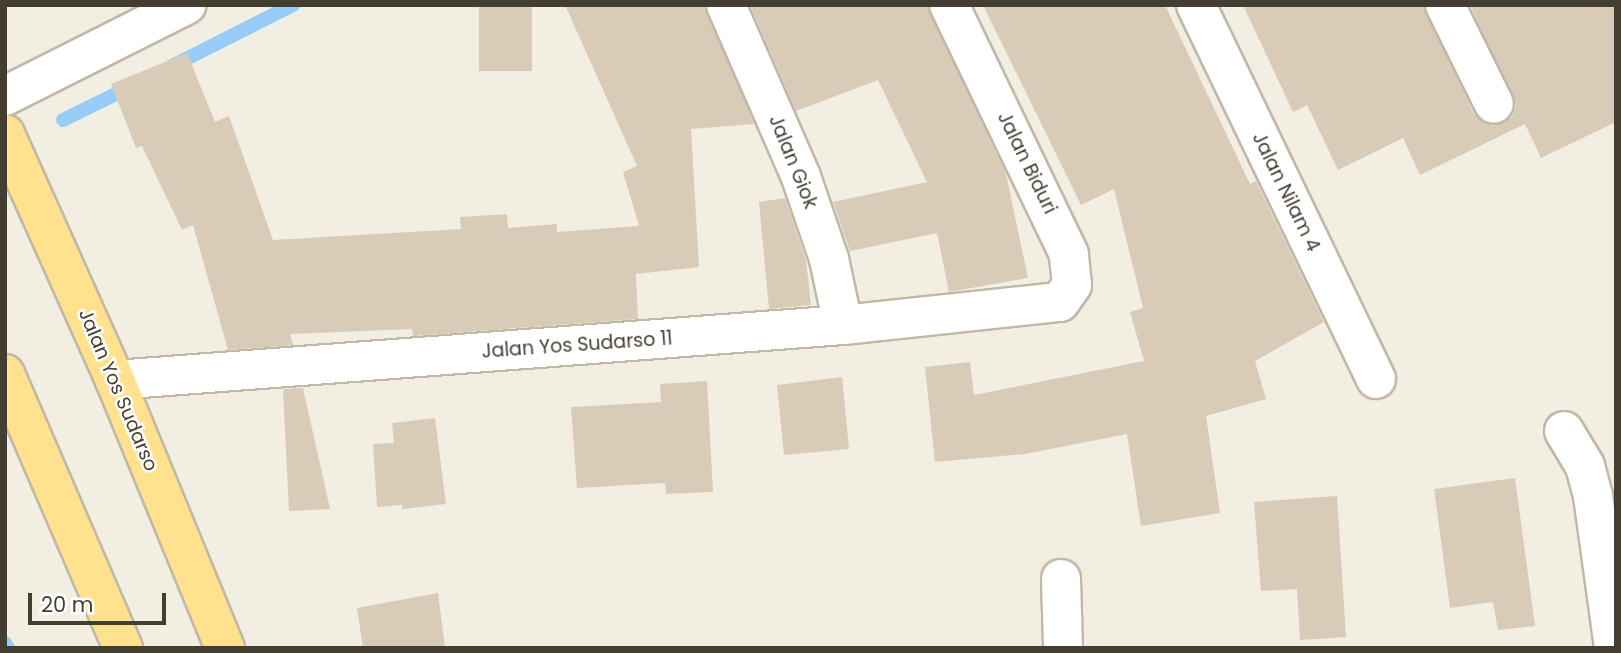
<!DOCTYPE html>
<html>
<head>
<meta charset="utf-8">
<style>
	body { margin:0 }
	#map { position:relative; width:1621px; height:653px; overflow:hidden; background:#f2eee1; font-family:Poppins,sans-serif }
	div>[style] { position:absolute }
	.stream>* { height:14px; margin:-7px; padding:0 7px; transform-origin:7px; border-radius:7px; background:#97cdf6 }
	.building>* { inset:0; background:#d8ccb9 }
	.roads { filter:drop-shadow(2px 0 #c1b8a6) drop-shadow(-2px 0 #c1b8a6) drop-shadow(0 2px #c1b8a6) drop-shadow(0 -2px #c1b8a6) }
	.minor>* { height:38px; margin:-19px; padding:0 19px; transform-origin:19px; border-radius:19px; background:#fff }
	.major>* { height:38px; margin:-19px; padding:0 19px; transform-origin:19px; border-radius:19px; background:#ffe18e }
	span { translate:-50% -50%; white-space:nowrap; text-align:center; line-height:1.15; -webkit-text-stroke:5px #fff; paint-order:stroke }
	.street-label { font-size:19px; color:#443d32 }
	.frame { position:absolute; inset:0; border:7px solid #443d32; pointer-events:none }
	.scale { position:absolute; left:28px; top:593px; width:138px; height:32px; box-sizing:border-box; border:4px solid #443d32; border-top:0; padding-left:9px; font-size:21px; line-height:24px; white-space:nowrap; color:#443d32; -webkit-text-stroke:5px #fff; paint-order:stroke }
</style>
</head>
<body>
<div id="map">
	<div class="stream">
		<i style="left:172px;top:66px;width:136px;rotate:-26.8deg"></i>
		<i style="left:63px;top:120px;width:77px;rotate:-26.2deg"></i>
		<i style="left:5px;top:643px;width:6px;rotate:59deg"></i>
	</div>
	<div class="building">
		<i style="clip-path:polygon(479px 5px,532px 5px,532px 71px,479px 71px)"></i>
		<i style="clip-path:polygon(565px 5px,705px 5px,754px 124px,691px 129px,699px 267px,636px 274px,638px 319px,413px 336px,412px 329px,290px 334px,293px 345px,228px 350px,193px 225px,182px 230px,142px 146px,136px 148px,111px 84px,187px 53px,215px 122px,229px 116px,273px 240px,461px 229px,460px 217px,507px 214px,508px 228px,557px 224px,557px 232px,639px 226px,623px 172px,637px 166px)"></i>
		<i style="clip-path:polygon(750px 5px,927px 5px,1006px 174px,1028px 278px,949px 292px,937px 233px,850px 251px,833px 202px,927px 182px,878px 80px,796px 111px)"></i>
		<i style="clip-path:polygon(983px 5px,1165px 5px,1250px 184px,1256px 181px,1324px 322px,1255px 361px,1266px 399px,1206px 416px,1220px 513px,1141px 526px,1127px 434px,1025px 454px,935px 462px,925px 367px,970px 362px,974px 395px,1144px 361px,1130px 312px,1143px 308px,1114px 189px,1081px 205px)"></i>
		<i style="clip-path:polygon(1243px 5px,1423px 5px,1474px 114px,1493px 126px,1512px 117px,1516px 105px,1470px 5px,1616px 5px,1616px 122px,1541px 158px,1525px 124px,1420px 175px,1403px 138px,1338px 170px,1307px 105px,1293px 112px)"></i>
		<i style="clip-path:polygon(785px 198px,806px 260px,811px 305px,769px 309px,759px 202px)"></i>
		<i style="clip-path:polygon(842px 377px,849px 449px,784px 455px,777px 385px)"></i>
		<i style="clip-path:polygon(707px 381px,713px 492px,666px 494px,665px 483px,577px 488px,571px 407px,661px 402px,660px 384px)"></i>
		<i style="clip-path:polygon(303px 388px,330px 509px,289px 511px,283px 389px)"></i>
		<i style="clip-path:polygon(435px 418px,446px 504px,402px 509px,402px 505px,377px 507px,373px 444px,394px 443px,392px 423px)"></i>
		<i style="clip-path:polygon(1515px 478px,1535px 626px,1498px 630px,1493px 602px,1450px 608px,1434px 489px)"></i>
		<i style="clip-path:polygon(1337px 496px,1346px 637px,1300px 640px,1297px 589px,1261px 591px,1254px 502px)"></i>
		<i style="clip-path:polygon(438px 593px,445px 648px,363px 648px,357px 608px)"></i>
	</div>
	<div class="roads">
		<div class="minor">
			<i style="left:726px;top:5px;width:188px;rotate:66.4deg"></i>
			<i style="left:801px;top:177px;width:87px;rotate:71.1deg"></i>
			<i style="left:829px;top:259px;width:67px;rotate:78deg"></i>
			<i style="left:1196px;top:5px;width:415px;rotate:64.3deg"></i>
			<i style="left:1445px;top:5px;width:110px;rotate:63.7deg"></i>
			<i style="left:5px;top:96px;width:203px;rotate:-26.7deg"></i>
			<i style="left:115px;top:380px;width:730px;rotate:-4.32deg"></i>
			<i style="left:843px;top:325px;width:218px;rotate:-6.1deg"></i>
			<i style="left:1060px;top:302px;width:21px;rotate:-55deg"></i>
			<i style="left:1072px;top:285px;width:31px;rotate:-96deg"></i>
			<i style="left:1069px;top:254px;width:276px;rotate:-115.7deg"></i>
			<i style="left:1564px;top:431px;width:41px;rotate:59deg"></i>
			<i style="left:1585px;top:466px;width:31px;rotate:75deg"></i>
			<i style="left:1593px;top:496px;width:153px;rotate:82.1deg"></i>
			<i style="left:1061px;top:579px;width:69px;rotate:88.3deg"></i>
		</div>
		<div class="major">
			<i style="left:5px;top:134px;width:269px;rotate:65.9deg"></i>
			<i style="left:115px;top:380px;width:290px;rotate:67.7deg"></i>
			<i style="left:5px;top:374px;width:298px;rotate:66.7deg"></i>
		</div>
	</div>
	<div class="street-label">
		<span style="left:793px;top:162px;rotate:68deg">Jalan Giok</span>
		<span style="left:1027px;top:163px;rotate:64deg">Jalan Biduri</span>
		<span style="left:1286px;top:192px;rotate:64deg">Jalan Nilam 4</span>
		<span style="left:577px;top:345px;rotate:-4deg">Jalan Yos Sudarso 11</span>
		<span style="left:118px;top:390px;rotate:67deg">Jalan Yos Sudarso</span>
	</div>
	<div class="frame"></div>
	<div class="scale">20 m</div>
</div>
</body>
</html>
